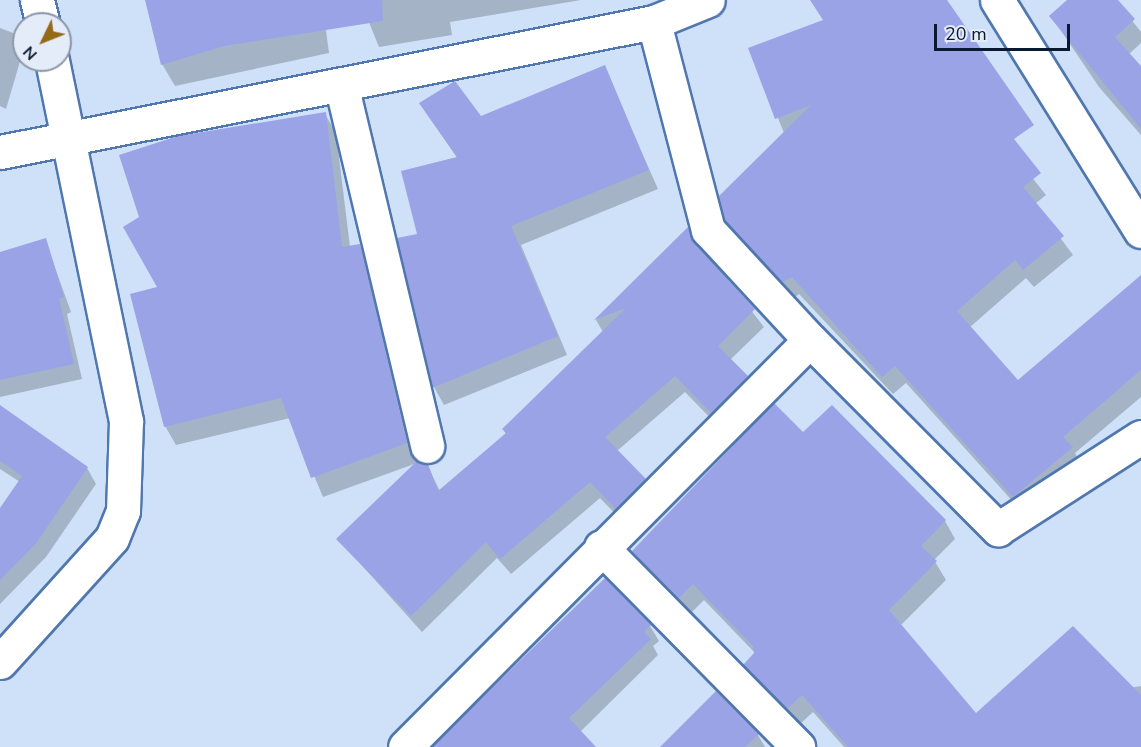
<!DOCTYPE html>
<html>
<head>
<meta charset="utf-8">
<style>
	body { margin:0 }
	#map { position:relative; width:1141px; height:747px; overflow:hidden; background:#cfe0f9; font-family:"Nunito Sans",sans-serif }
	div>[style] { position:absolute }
	.shadow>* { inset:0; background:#0003 }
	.building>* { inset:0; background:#99a3e6 }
	.roads { filter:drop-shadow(2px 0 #5077ae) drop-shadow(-2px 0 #5077ae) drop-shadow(0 2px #5077ae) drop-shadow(0 -2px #5077ae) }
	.minor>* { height:33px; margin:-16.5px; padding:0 16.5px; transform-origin:16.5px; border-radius:16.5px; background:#fff }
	span { translate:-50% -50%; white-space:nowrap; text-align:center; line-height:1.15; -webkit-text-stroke:4.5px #e4ecf9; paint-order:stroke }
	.north { position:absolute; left:12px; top:12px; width:60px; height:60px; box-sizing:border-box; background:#e4ecf9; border:2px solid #8c98a8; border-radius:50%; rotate:227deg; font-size:16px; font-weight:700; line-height:24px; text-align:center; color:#09192f }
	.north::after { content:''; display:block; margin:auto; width:21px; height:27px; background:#956916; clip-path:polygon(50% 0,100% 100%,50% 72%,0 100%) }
	.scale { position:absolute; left:934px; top:24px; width:136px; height:27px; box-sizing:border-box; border:3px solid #09192f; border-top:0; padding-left:8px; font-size:18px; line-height:21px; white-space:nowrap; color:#09192f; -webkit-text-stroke:4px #e4ecf9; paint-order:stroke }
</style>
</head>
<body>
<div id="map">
	<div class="shadow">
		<i style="clip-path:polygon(147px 0,322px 0,329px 53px,175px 86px,162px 64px)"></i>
		<i style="clip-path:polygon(360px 0,581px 0,450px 22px,452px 35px,379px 47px)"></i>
		<i style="clip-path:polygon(824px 0,945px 0,975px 106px,1046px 195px,1035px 204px,1073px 255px,1034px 287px,1026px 278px,969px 328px,1018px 382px,1141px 303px,1141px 397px,1075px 453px,1082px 466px,1024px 514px,906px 383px,893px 394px,799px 294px,793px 299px,726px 220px,784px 133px,750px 49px,825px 21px)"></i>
		<i style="clip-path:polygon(1069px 0,1116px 0,1141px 32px,1141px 43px,1129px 54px,1141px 68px,1141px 135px,1099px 87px,1051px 16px)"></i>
		<i style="clip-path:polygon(0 28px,16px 34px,24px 48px,6px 109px,0 106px)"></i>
		<i style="clip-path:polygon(604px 67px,658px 189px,521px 245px,567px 355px,444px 405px,434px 387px,399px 239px,419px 235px,458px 159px,420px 104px,455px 82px,481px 118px)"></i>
		<i style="clip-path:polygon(325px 114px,336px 133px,350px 247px,359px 246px,370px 265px,417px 463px,323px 497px,290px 418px,176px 445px,165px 426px,160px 288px)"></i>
		<i style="clip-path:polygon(688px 229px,764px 327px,730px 360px,756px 394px,721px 429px,685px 392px,617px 451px,654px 496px,626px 525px,600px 498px,511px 574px,497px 558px,422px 632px,338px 539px,427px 465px,440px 491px,506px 434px,503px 429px,603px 332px,596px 320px)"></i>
		<i style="clip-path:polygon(45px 240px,71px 312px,67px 314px,82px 379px,0 397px,0 253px)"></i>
		<i style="clip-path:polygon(832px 407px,945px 521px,955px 539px,934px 560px,946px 580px,900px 626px,976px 715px,1141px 686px,1141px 747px,844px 747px,813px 712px,798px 726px,755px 682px,745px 665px,756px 654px,704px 600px,689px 615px,644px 569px,634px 552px,803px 434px)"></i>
		<i style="clip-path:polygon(13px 416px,87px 468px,96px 484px,46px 557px,0 604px,0 510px,20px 482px,0 469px,0 435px)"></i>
		<i style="clip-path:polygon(650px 626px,659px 641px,653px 646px,658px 655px,579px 733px,593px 747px,437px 747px)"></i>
		<i style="clip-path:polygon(758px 735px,765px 747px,662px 747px)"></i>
	</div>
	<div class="building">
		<i style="clip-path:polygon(145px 0,382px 0,383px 21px,224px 46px,161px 65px)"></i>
		<i style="clip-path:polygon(810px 0,947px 0,1034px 125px,1014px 139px,1041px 173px,1023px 187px,1064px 236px,1023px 270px,1015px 260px,957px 311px,1018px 380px,1141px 275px,1141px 370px,1063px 437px,1073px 447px,1013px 497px,895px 366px,882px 377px,792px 277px,782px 282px,725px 221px,719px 196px,811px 105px,775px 119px,748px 48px,823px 20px)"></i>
		<i style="clip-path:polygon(1067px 0,1118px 0,1135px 19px,1115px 37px,1141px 66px,1141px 129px,1049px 16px)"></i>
		<i style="clip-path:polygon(605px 65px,649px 170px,511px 226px,558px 336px,432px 388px,397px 238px,417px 234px,401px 171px,457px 157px,419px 103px,455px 81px,481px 116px)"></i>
		<i style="clip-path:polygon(326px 112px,342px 247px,360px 244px,407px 443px,311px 478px,281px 398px,164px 427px,130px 294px,157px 287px,123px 227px,139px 217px,119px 155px,178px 136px)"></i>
		<i style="clip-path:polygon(688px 227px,694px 243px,755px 309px,718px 346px,748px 376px,711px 413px,675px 376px,605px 437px,646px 479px,616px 509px,590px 482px,500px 559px,486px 542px,411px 616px,336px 539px,417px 461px,428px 464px,438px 491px,506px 433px,502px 429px,626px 308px,594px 320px)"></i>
		<i style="clip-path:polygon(46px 238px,64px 297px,59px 298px,74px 364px,0 380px,0 252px)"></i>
		<i style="clip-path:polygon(774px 403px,803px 432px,832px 405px,946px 520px,921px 546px,937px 561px,889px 610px,976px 713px,1073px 626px,1141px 695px,1141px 747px,848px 747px,802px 695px,787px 709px,743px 665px,754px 653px,753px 646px,693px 584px,678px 599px,632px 551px)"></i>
		<i style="clip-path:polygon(0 405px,88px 467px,37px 542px,0 580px,0 508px,22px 476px,0 461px)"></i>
		<i style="clip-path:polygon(605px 578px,651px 625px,644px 632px,651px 639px,569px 718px,596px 747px,431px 747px)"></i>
		<i style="clip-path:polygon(716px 691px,759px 734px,745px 747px,660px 747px)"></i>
	</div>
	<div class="roads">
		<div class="minor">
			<i style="left:37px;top:0;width:25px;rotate:76deg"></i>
			<i style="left:997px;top:0;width:272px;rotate:58.1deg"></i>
			<i style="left:342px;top:88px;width:368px;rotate:76.6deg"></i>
			<i style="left:0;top:152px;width:667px;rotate:-11.24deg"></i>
			<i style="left:654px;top:22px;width:58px;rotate:-22.2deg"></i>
			<i style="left:810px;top:340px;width:267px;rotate:45.2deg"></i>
			<i style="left:998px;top:529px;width:170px;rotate:-32.8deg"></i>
			<i style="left:601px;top:547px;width:281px;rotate:45.4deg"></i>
			<i style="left:0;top:662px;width:167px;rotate:-47.9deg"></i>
			<i style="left:112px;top:538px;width:29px;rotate:-68deg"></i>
			<i style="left:123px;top:511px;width:90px;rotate:-88.1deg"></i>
			<i style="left:126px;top:421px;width:369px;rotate:-101.6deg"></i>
			<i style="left:405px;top:747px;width:574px;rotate:-45.14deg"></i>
			<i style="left:810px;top:340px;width:150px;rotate:-132.8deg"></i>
			<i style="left:708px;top:230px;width:215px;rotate:-104.6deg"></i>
		</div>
	</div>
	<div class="north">N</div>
	<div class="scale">20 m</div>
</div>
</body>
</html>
